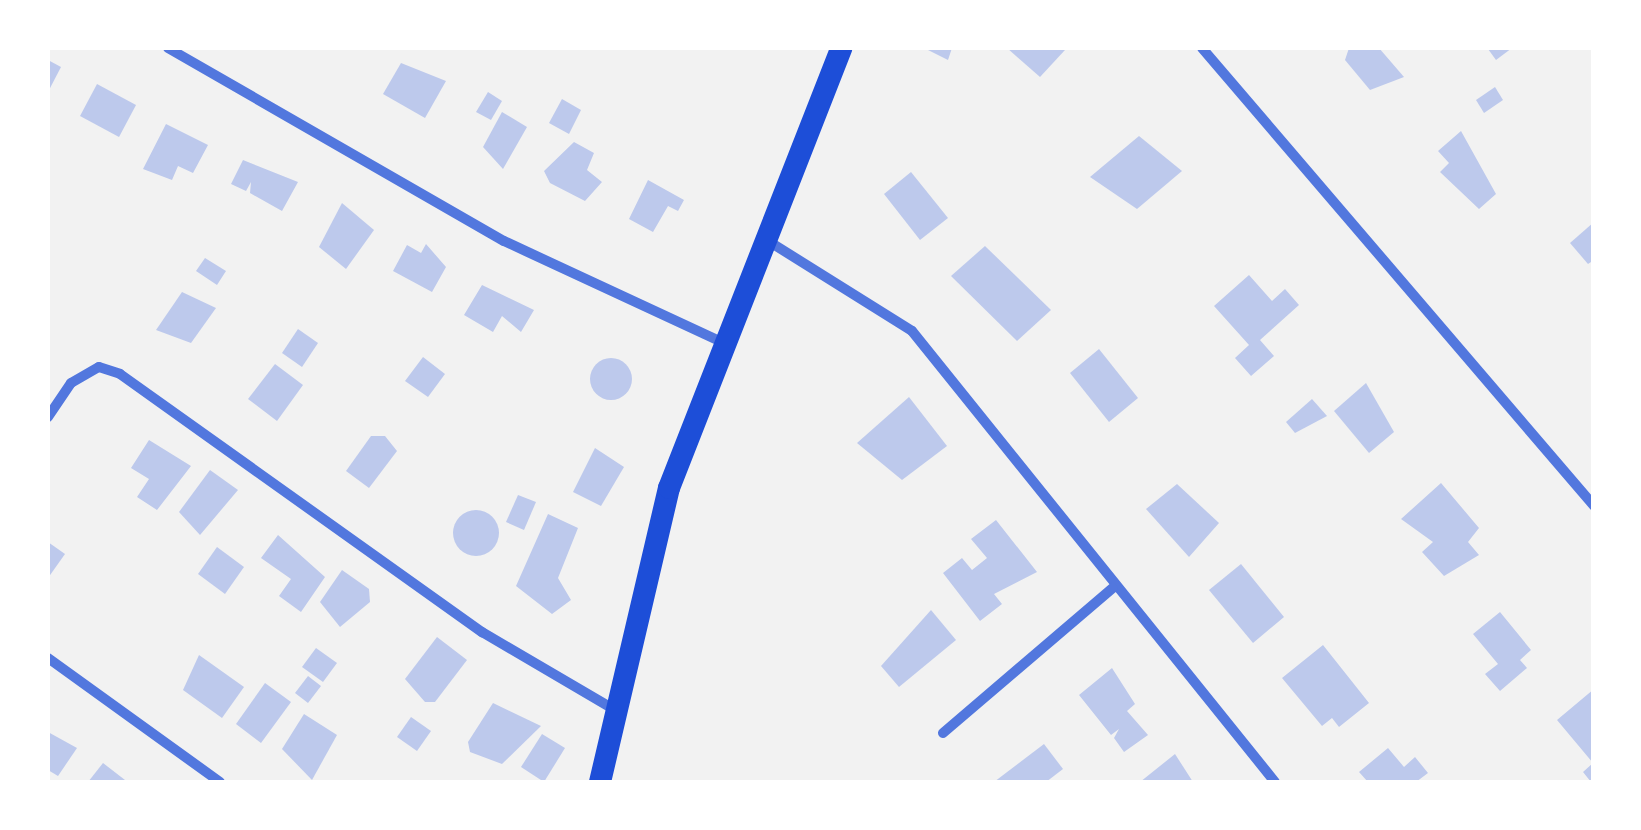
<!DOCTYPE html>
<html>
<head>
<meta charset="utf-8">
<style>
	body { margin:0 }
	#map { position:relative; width:1641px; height:830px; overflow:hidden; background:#f2f2f2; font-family:Karla,sans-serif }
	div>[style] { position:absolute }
	.building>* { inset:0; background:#bdc9ec }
	.round { border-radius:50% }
	.minor>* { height:10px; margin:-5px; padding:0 5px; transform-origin:5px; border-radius:5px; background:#5277de }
	.primary>* { height:22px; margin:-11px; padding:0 11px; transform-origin:11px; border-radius:11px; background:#1d4ed8 }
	span { translate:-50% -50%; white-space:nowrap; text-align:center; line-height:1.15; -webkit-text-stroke:9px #fff; paint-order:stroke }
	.frame { position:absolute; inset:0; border:50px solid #fff; pointer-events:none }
</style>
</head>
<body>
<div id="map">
	<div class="building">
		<i style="clip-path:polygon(924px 48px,952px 48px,948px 60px)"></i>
		<i style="clip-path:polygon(1007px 48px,1062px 48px,1065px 50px,1040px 77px)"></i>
		<i style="clip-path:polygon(1349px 48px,1379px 48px,1404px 77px,1370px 90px,1345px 60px)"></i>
		<i style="clip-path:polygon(1512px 48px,1496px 60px,1488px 49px,1490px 48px)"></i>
		<i style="clip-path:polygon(48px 60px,61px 67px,48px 92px)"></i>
		<i style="clip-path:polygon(401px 63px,446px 81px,425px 118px,383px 94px)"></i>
		<i style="clip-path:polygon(97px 84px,136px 105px,119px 137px,80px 116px)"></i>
		<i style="clip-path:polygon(1495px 87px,1503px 100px,1484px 113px,1476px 100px)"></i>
		<i style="clip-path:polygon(488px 92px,502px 101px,491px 120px,476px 112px)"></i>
		<i style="clip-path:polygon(562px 99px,581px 110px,569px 134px,549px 123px)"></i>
		<i style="clip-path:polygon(502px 112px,527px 127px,503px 169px,483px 147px)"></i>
		<i style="clip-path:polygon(166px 124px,208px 145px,193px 173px,178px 166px,172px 180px,143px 169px)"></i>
		<i style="clip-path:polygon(1461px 131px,1496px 194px,1479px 209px,1440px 172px,1449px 163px,1438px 151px)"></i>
		<i style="clip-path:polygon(1139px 136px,1182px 171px,1137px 209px,1090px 177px)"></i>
		<i style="clip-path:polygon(574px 142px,594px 153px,587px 170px,602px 182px,585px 201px,550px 183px,544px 171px)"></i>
		<i style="clip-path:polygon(243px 160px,298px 182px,282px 211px,250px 193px,251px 182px,246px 191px,231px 184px)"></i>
		<i style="clip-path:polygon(911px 172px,948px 218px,920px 240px,884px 194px)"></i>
		<i style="clip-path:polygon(648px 180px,684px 200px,678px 211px,668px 206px,653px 232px,629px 219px)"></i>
		<i style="clip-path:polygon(342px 203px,374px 230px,346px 269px,319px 247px)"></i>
		<i style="clip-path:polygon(1594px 222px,1594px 260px,1588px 264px,1570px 243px)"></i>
		<i style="clip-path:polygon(426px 244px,446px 267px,432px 292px,393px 271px,407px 245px,421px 253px)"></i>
		<i style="clip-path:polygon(985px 246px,1051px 310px,1017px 341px,951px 276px)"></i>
		<i style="clip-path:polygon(205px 258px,226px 271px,217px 285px,196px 271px)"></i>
		<i style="clip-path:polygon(1249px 275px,1272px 301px,1285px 289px,1299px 305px,1260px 340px,1274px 356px,1251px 376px,1235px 358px,1249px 345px,1214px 306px)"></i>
		<i style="clip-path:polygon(482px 285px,534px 310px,521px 332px,502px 316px,493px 332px,464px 315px)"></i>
		<i style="clip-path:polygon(182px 292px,216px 308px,191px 343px,156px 330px)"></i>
		<i style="clip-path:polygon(298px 329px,318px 343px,302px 367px,282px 353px)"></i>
		<i style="clip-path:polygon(1099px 349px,1138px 398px,1109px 422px,1070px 373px)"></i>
		<i style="clip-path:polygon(423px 357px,445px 374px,428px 397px,405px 381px)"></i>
		<i class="round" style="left:590px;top:358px;width:42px;height:42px"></i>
		<i style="clip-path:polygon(275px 364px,303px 385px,277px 421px,248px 399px)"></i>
		<i style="clip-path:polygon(1366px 383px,1394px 432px,1369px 453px,1334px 411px)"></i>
		<i style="clip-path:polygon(909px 397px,947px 446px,902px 480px,857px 443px)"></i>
		<i style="clip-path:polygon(1312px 399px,1327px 416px,1295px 433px,1286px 422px)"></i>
		<i style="clip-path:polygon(371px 436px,385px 436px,397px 451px,369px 488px,346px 471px)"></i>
		<i style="clip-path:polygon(149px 440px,191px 466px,157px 510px,137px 497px,149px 479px,131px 468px)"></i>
		<i style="clip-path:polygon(595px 448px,624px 467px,601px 506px,573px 492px)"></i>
		<i style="clip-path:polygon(210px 470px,238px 490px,200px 535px,179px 512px)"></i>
		<i style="clip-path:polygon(1441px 483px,1479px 528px,1468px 542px,1479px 555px,1444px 576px,1422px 552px,1433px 542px,1401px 519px)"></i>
		<i style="clip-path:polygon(1177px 484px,1219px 523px,1189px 557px,1146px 509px)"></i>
		<i style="clip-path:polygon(518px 495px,536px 502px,524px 530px,506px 522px)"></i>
		<i class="round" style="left:453px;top:510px;width:46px;height:46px"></i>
		<i style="clip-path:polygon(548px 514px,578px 528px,558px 578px,571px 600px,552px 614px,516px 586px)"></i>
		<i style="clip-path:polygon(996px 520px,1037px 572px,994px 594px,1002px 604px,980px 621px,943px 573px,962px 558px,972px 570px,987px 558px,971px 539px)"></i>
		<i style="clip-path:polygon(278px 535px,325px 577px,301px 612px,279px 596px,291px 579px,261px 558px)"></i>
		<i style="clip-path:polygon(48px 542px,65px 554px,48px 578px)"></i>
		<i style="clip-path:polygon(217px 547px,244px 567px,225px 594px,198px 574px)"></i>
		<i style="clip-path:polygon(1241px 564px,1284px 617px,1253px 643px,1209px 590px)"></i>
		<i style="clip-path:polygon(342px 570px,369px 589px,370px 602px,340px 627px,320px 602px)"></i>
		<i style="clip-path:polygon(931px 610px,956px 640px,899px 687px,881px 666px)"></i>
		<i style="clip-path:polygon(1500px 612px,1531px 650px,1520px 660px,1527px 668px,1500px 691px,1485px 674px,1498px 664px,1473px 634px)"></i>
		<i style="clip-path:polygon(437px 637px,467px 660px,435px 702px,425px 702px,405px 679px)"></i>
		<i style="clip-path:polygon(1323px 645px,1369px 703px,1339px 727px,1332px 718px,1322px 726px,1282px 678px)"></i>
		<i style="clip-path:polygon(316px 648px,337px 663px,323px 682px,302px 667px)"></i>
		<i style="clip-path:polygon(199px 655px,244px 687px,222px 718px,183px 690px)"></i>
		<i style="clip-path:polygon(1112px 668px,1135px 704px,1127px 711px,1148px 735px,1124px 752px,1114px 738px,1119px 729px,1111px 735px,1079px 695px)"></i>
		<i style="clip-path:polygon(308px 676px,321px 686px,308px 703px,295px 693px)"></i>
		<i style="clip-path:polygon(265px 683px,291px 702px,261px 743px,236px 724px)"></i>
		<i style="clip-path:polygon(1594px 689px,1594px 782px,1591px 782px,1583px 772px,1593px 763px,1557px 720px)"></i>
		<i style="clip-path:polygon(493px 703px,541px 726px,502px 764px,470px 752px,468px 742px)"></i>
		<i style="clip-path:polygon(304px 714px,337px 735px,312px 780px,282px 749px)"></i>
		<i style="clip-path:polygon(411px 717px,431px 731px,417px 751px,397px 737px)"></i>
		<i style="clip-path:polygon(48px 732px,77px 748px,58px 776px,48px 770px)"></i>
		<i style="clip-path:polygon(542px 734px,565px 748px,544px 782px,521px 767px)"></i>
		<i style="clip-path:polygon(1044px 744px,1063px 769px,1046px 782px,994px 782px)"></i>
		<i style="clip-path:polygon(1388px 748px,1404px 767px,1415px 757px,1428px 773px,1416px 782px,1368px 782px,1359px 772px)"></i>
		<i style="clip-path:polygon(1175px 754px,1193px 782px,1140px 782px)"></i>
		<i style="clip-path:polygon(103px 763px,125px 780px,123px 782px,88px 782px)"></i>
	</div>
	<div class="minor">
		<i style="left:168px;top:48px;width:387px;rotate:29.9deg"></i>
		<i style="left:504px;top:241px;width:240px;rotate:24.9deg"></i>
		<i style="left:1202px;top:48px;width:603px;rotate:49.44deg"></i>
		<i style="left:765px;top:239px;width:173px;rotate:32deg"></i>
		<i style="left:912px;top:331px;width:579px;rotate:51.17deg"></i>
		<i style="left:48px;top:417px;width:41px;rotate:-55.9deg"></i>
		<i style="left:71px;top:383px;width:32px;rotate:-30deg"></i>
		<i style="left:99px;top:367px;width:22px;rotate:18deg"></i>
		<i style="left:120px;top:374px;width:445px;rotate:35.5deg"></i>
		<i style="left:482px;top:632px;width:152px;rotate:30.4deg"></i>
		<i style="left:48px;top:658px;width:212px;rotate:35.8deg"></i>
		<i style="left:943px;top:733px;width:223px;rotate:-40.5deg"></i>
	</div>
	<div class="primary">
		<i style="left:600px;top:782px;width:302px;rotate:-76.8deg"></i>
		<i style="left:669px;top:488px;width:472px;rotate:-68.6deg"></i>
	</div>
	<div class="frame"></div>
</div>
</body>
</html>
